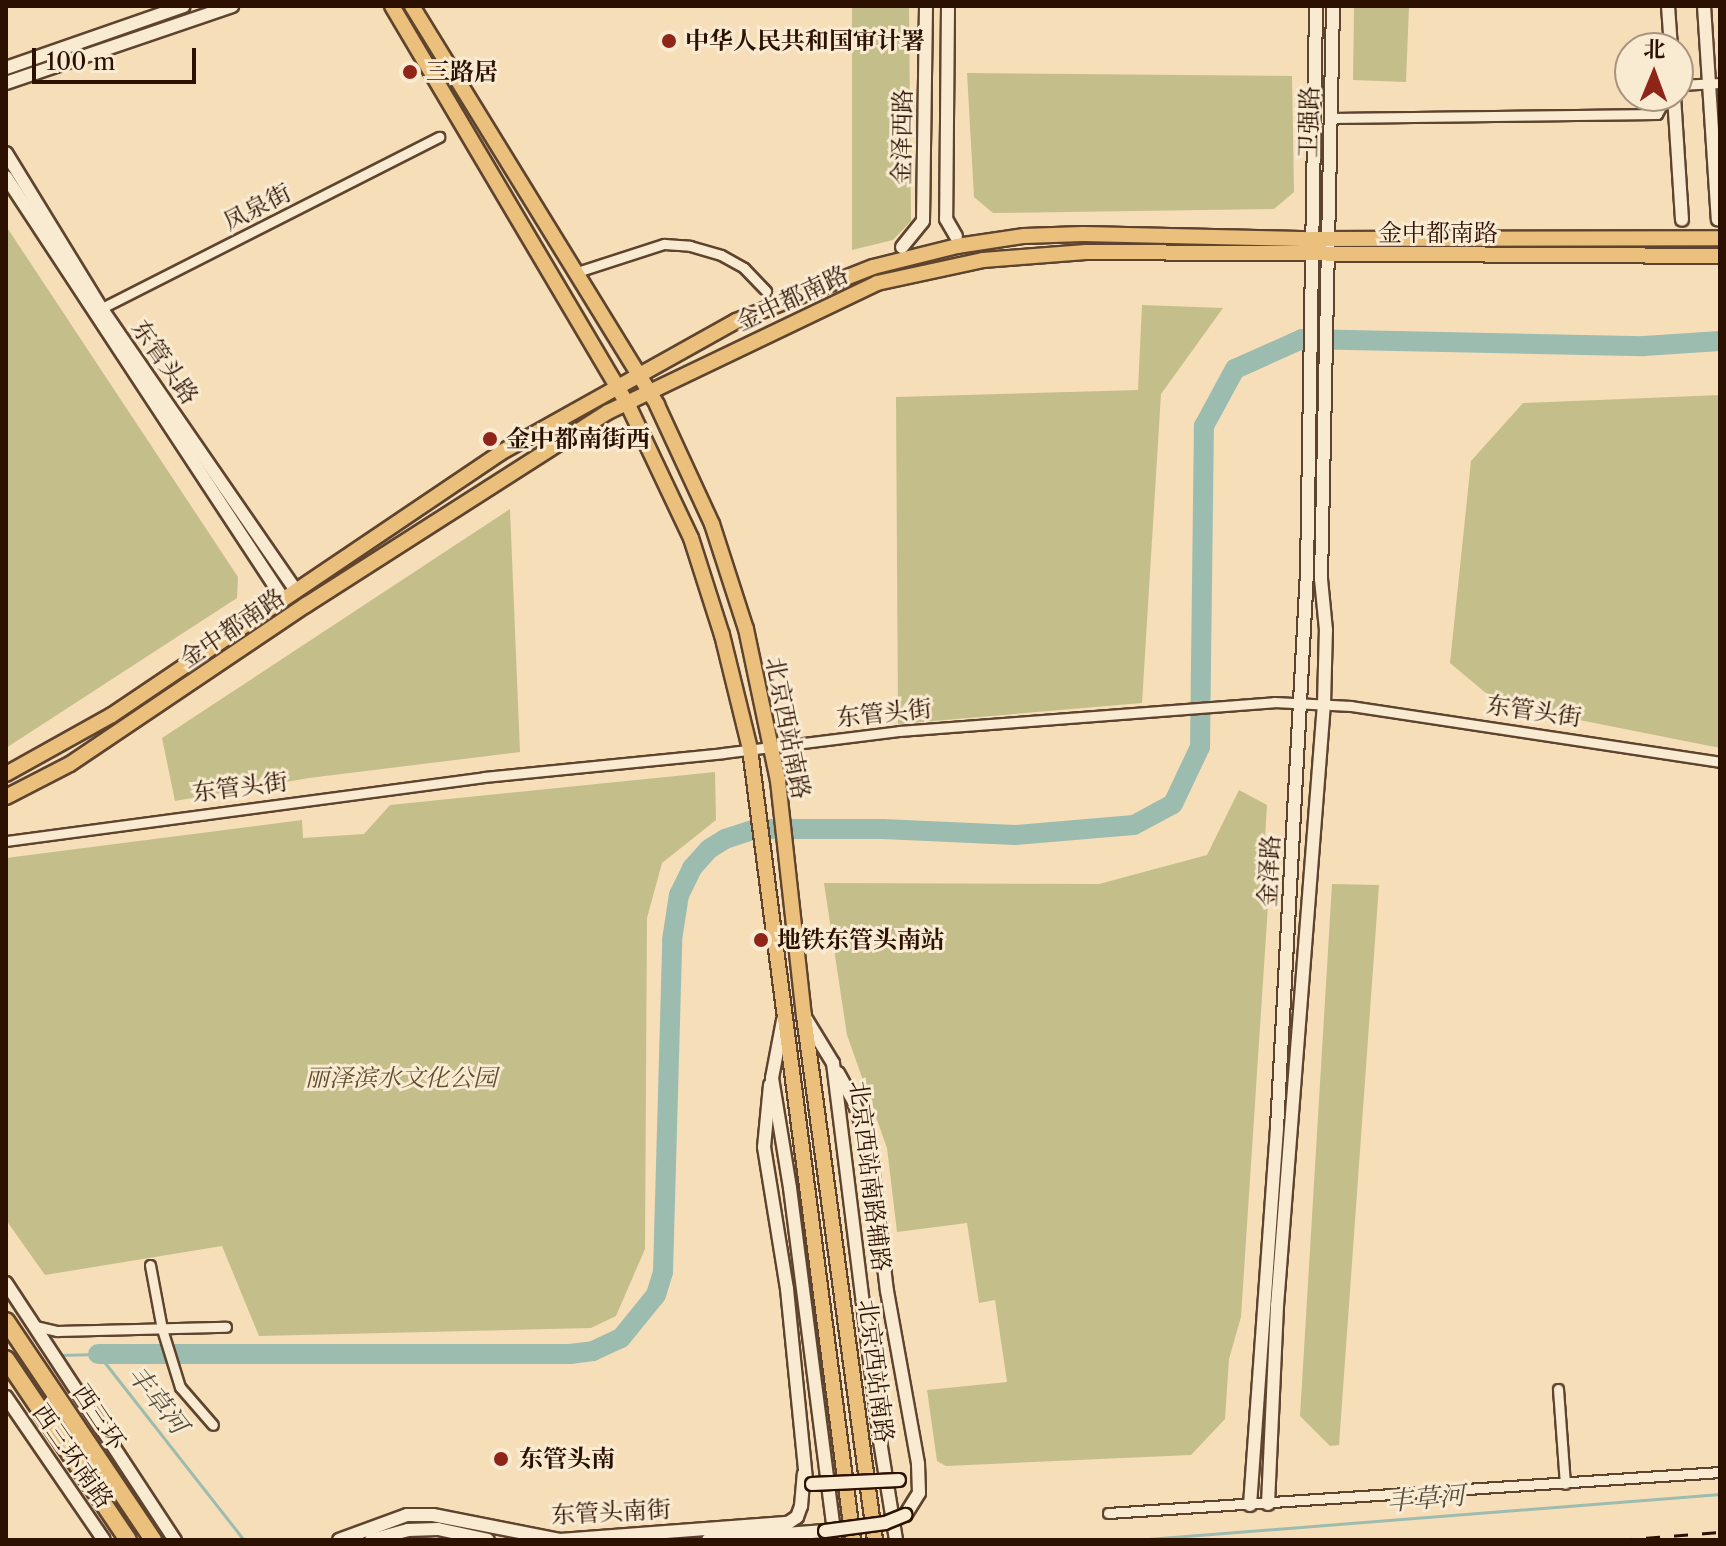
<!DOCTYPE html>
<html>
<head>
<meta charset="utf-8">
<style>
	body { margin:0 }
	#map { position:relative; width:1726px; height:1546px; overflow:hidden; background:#f6deb9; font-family:"Libre Caslon Text","Noto Serif SC",serif }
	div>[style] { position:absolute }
	.green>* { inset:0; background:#c4bf8a }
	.stream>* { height:3px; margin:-1.5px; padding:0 1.5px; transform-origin:1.5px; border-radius:1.5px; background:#9dbcb0 }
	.river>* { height:20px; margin:-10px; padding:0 10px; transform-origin:10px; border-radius:10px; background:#9dbcb0 }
	.roads { filter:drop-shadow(2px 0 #5e442e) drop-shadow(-2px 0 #5e442e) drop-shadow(0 2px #5e442e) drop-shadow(0 -2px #5e442e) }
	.street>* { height:9px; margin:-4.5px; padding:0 4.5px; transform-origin:4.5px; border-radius:4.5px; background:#f9ead2 }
	.secondary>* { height:12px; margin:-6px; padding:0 6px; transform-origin:6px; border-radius:6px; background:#f9ead2 }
	.primary>* { height:14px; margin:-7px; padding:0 7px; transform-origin:7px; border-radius:7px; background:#ebbf7c }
	.highway>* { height:16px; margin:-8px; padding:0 8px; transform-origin:8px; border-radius:8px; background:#ebbf7c }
	.rail>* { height:3px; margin-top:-1.5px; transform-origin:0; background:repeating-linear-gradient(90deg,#2c1100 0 14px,transparent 0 28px) }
	.bridges { filter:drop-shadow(2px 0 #2c1100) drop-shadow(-2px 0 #2c1100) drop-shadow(0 2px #2c1100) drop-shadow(0 -2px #2c1100) }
	.secondary-bridge>* { height:12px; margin:-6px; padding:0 6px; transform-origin:6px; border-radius:6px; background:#f9ead2 }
	.dots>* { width:22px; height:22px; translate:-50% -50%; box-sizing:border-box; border:4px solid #f9ead2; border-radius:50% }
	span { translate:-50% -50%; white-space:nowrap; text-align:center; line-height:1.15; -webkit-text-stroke:6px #f9ead2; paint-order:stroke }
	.poi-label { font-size:24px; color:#2c1100; font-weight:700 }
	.left { translate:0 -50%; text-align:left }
	.street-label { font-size:24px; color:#2c1100 }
	.park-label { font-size:24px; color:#614e30; font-style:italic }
	.water-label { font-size:26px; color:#544d3e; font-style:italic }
	.frame { position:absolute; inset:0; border:8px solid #2c1100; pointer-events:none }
	.north { position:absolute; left:1614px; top:32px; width:80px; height:80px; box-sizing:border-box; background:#f9ead2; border:2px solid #a7937e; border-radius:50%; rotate:1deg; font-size:22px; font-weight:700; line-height:32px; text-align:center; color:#2c1100 }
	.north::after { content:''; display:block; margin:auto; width:28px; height:36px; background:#8f2418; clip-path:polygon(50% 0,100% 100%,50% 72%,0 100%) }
	.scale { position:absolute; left:32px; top:48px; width:164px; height:36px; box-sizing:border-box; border:4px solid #2c1100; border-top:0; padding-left:10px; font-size:24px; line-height:28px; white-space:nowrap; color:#2c1100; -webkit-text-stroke:6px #f9ead2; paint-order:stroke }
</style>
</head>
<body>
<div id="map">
	<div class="green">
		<i style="clip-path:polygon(852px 6px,909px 6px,911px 221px,893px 240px,852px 250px)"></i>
		<i style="clip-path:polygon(1354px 6px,1409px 6px,1406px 82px,1353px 80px)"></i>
		<i style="clip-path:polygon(967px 73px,1292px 76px,1294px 192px,1274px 209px,993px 213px,974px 197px)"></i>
		<i style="clip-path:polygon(6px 226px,238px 577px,237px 598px,6px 748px)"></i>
		<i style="clip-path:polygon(1142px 305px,1223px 308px,1161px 394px,1142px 703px,898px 724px,896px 397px,1138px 390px)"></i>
		<i style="clip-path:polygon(1720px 395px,1720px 748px,1499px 704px,1450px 663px,1471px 461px,1523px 403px)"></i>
		<i style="clip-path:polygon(510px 509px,520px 752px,309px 778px,175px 801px,162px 738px)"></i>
		<i style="clip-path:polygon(715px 772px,716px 820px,662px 863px,647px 918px,645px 1249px,616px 1316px,591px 1328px,259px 1336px,222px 1246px,45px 1275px,6px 1220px,6px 858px,302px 820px,303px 838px,364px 834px,390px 805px)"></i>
		<i style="clip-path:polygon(1239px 790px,1267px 805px,1264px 856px,1268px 905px,1241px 1317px,1229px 1359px,1225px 1419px,1191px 1455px,946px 1466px,937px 1461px,927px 1390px,1007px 1382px,995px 1300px,979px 1303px,967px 1223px,897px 1232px,887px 1148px,847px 1035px,824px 883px,1099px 884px,1207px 855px)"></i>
		<i style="clip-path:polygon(1332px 884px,1379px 885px,1339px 1445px,1330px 1446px,1300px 1416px)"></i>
	</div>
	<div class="stream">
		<i style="left:58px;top:1355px;width:40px;rotate:-1.4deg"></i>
		<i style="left:98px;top:1354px;width:236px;rotate:51.9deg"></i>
		<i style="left:1135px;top:1540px;width:587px;rotate:-4.5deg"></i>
	</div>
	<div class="river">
		<i style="left:98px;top:1354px;width:472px"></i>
		<i style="left:570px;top:1354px;width:23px;rotate:-7deg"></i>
		<i style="left:593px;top:1351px;width:31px;rotate:-25deg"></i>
		<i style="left:621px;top:1338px;width:55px;rotate:-50.9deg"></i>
		<i style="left:656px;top:1295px;width:24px;rotate:-73deg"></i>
		<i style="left:663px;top:1272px;width:332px;rotate:-88.4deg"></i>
		<i style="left:672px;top:940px;width:46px;rotate:-81.2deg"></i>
		<i style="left:679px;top:895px;width:30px;rotate:-64deg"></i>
		<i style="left:692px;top:868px;width:25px;rotate:-48deg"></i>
		<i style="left:709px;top:849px;width:19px;rotate:-32deg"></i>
		<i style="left:725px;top:839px;width:33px;rotate:-18deg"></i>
		<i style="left:756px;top:829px;width:127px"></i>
		<i style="left:883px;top:829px;width:132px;rotate:2.6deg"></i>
		<i style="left:1015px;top:835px;width:119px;rotate:-4.8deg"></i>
		<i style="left:1134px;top:825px;width:44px;rotate:-28.3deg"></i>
		<i style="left:1173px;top:804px;width:63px;rotate:-64.7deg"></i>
		<i style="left:1200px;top:747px;width:321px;rotate:-89.3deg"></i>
		<i style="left:1204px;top:426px;width:65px;rotate:-61.5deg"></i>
		<i style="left:1235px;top:369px;width:73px;rotate:-24.1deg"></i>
		<i style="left:1302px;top:339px;width:342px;rotate:1.2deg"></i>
		<i style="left:1644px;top:346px;width:76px;rotate:-3.8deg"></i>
	</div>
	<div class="roads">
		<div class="street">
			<i style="left:1678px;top:85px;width:42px;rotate:-2.7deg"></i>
			<i style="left:1332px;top:118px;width:325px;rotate:-0.7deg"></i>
			<i style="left:1657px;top:114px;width:21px;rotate:-61deg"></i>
			<i style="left:574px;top:273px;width:95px;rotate:-17.9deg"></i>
			<i style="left:664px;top:244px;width:26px;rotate:4deg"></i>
			<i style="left:690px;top:246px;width:32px;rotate:16deg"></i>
			<i style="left:721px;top:255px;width:26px;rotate:29deg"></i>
			<i style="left:744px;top:268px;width:32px;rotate:46deg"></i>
			<i style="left:96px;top:311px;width:385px;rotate:-26.9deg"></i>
			<i style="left:6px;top:841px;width:482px;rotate:-7.6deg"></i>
			<i style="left:484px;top:777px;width:240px;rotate:-5.7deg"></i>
			<i style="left:723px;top:753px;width:177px;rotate:-7.1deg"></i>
			<i style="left:899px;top:731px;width:376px;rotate:-4.4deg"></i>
			<i style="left:1274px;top:702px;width:77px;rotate:3deg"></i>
			<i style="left:1351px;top:706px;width:373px;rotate:8.6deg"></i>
			<i style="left:150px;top:1265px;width:65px;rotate:79.4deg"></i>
			<i style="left:162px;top:1329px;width:61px;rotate:72.8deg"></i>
			<i style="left:180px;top:1387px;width:50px;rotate:49deg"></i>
			<i style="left:35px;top:1326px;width:23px;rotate:13deg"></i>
			<i style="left:57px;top:1331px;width:169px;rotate:-1.4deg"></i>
			<i style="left:1558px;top:1389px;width:95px;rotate:85.8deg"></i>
			<i style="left:1108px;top:1513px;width:613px;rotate:-3.83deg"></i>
		</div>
		<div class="secondary">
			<i style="left:948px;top:6px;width:213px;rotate:90.5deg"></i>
			<i style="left:946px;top:219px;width:20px;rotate:60deg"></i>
			<i style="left:1668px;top:6px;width:42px;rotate:85.9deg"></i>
			<i style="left:1704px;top:6px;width:214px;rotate:86.3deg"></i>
			<i style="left:6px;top:68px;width:188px;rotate:-19.2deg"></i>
			<i style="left:6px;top:83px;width:239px;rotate:-18.8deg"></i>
			<i style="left:1674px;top:96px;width:124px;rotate:86.3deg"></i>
			<i style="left:6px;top:153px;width:182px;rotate:58.5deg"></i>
			<i style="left:101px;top:308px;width:344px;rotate:55.4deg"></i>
			<i style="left:6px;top:177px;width:506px;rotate:56.69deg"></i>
			<i style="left:902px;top:247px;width:33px;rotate:-51deg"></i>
			<i style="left:923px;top:221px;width:215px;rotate:-89.2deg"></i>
			<i style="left:806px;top:1019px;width:52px;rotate:58.5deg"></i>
			<i style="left:833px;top:1063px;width:381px;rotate:82.9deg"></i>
			<i style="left:880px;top:1441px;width:100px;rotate:80.8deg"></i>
			<i style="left:783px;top:1020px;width:59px;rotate:100.7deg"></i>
			<i style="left:772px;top:1078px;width:111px;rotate:80.7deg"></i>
			<i style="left:790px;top:1188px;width:355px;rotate:82.7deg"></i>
			<i style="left:838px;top:1073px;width:33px;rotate:61deg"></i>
			<i style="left:854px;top:1102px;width:50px;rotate:71.2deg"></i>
			<i style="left:870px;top:1149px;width:143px;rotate:83.2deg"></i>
			<i style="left:887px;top:1291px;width:176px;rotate:79.8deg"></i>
			<i style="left:918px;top:1464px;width:29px;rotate:88deg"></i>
			<i style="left:919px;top:1493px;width:26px;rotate:122deg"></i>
			<i style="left:770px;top:1085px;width:62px;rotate:95.5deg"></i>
			<i style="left:764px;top:1147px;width:144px;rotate:80.8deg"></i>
			<i style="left:787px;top:1289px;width:191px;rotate:84.3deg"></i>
			<i style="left:6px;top:1283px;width:308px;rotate:56.7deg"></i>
			<i style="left:6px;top:1397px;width:173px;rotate:55.6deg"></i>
			<i style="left:1268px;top:1504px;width:198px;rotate:-87.4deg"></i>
			<i style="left:1277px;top:1306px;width:604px;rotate:-85.54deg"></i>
			<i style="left:1324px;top:704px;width:74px;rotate:-88.5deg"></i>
			<i style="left:1326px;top:630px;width:51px;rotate:-95.6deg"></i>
			<i style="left:1321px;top:579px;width:573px;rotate:-88.8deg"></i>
			<i style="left:1250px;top:1505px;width:378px;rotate:-85.9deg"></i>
			<i style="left:1277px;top:1128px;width:556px;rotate:-86.91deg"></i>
			<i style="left:1307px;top:573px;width:567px;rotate:-89.09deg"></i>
			<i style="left:339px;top:1540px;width:72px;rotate:-20.2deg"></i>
			<i style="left:407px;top:1515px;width:26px"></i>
			<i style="left:433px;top:1515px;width:129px;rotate:11.1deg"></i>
			<i style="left:560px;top:1540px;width:229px;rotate:-4.3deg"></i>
			<i style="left:788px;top:1523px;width:11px;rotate:-34deg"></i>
			<i style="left:797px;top:1517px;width:12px;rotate:-70deg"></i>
			<i style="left:801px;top:1506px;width:32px;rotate:-85deg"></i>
			<i style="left:371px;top:1540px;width:38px;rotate:-15deg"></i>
			<i style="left:408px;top:1530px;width:30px;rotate:-2deg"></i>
			<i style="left:438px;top:1529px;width:51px;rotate:12.4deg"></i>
			<i style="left:708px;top:1540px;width:117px;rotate:-4.4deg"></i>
		</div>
		<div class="primary">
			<i style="left:392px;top:6px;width:466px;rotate:59.4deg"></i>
			<i style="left:629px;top:407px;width:145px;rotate:64.7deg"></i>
			<i style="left:691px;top:538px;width:102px;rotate:72.3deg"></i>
			<i style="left:722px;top:635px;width:117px;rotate:76.2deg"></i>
			<i style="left:750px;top:749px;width:798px;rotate:82.58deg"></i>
			<i style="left:412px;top:6px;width:468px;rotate:58.4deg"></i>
			<i style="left:657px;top:405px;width:131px;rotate:65.2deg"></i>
			<i style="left:712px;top:524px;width:110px;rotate:72.1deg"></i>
			<i style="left:746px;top:629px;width:155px;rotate:78.1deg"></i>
			<i style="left:778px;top:781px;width:236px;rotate:83.7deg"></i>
			<i style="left:804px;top:1016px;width:529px;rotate:82.28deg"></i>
			<i style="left:6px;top:774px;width:121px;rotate:-29.1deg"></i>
			<i style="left:112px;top:715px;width:468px;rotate:-34deg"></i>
			<i style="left:500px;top:453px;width:270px;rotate:-29.2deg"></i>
			<i style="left:736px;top:321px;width:147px;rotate:-21.5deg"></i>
			<i style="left:873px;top:267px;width:87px;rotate:-14deg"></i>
			<i style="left:957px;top:246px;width:68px;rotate:-8.5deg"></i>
			<i style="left:1024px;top:236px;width:59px;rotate:-1.9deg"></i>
			<i style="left:1083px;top:234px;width:229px;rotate:1.3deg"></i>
			<i style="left:1312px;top:239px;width:408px;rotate:-0.1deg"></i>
			<i style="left:6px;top:797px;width:72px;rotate:-27.3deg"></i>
			<i style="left:70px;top:764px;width:285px;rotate:-34deg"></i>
			<i style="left:306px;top:605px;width:358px;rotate:-32.6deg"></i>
			<i style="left:608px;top:412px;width:298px;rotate:-25.6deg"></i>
			<i style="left:877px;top:283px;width:108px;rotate:-12.2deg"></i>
			<i style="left:983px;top:260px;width:103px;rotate:-4.4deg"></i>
			<i style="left:1086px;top:252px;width:634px;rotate:0.36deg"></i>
		</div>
		<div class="highway">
			<i style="left:6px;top:1321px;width:264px;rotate:56.1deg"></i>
			<i style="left:6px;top:1359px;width:218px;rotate:56deg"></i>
		</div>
	</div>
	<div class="rail">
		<i style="left:1618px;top:1540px;width:102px;rotate:-4.5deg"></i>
	</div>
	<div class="bridges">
		<div class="secondary-bridge">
			<i style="left:812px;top:1484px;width:87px;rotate:-2.6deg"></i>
			<i style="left:825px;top:1531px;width:61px;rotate:-7.6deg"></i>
			<i style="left:885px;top:1523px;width:22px;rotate:-22deg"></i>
		</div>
	</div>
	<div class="dots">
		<i style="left:669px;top:41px;background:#8f2418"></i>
		<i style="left:410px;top:72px;background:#8f2418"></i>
		<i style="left:490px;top:439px;background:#8f2418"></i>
		<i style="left:761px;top:940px;background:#8f2418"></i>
		<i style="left:501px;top:1459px;background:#8f2418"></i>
	</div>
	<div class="poi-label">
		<span class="left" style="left:685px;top:41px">中华人民共和国审计署</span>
		<span class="left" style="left:426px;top:72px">三路居</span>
		<span class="left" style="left:506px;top:439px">金中都南街西</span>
		<span class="left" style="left:777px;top:940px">地铁东管头南站</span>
		<span class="left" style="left:519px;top:1459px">东管头南</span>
	</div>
	<div class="street-label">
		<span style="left:1309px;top:122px;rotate:-89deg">卫强路</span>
		<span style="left:902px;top:137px;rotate:-89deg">金泽西路</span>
		<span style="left:257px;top:207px;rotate:-27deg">凤泉街</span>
		<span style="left:1438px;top:233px">金中都南路</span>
		<span style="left:792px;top:298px;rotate:-25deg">金中都南路</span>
		<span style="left:165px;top:362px;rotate:55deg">东管头路</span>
		<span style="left:232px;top:628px;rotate:-34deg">金中都南路</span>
		<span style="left:1534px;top:711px;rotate:8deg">东管头街</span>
		<span style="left:884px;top:713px;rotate:-6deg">东管头街</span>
		<span style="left:788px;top:728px;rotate:79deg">北京西站南路</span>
		<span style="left:240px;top:787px;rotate:-7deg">东管头街</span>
		<span style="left:1269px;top:871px;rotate:-87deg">金泽路</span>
		<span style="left:870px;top:1176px;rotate:83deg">北京西站南路辅路</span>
		<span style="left:876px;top:1371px;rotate:83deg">北京西站南路</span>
		<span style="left:99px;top:1417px;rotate:56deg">西三环</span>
		<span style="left:73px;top:1456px;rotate:55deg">西三环南路</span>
		<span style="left:611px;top:1512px;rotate:-3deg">东管头南街</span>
	</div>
	<div class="park-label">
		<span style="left:401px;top:1078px">丽泽滨水文化公园</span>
	</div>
	<div class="water-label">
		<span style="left:157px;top:1400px;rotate:52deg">丰草河</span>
		<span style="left:1426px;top:1499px;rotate:-5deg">丰草河</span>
	</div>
	<div class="frame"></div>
	<div class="north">北</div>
	<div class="scale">100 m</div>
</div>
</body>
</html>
